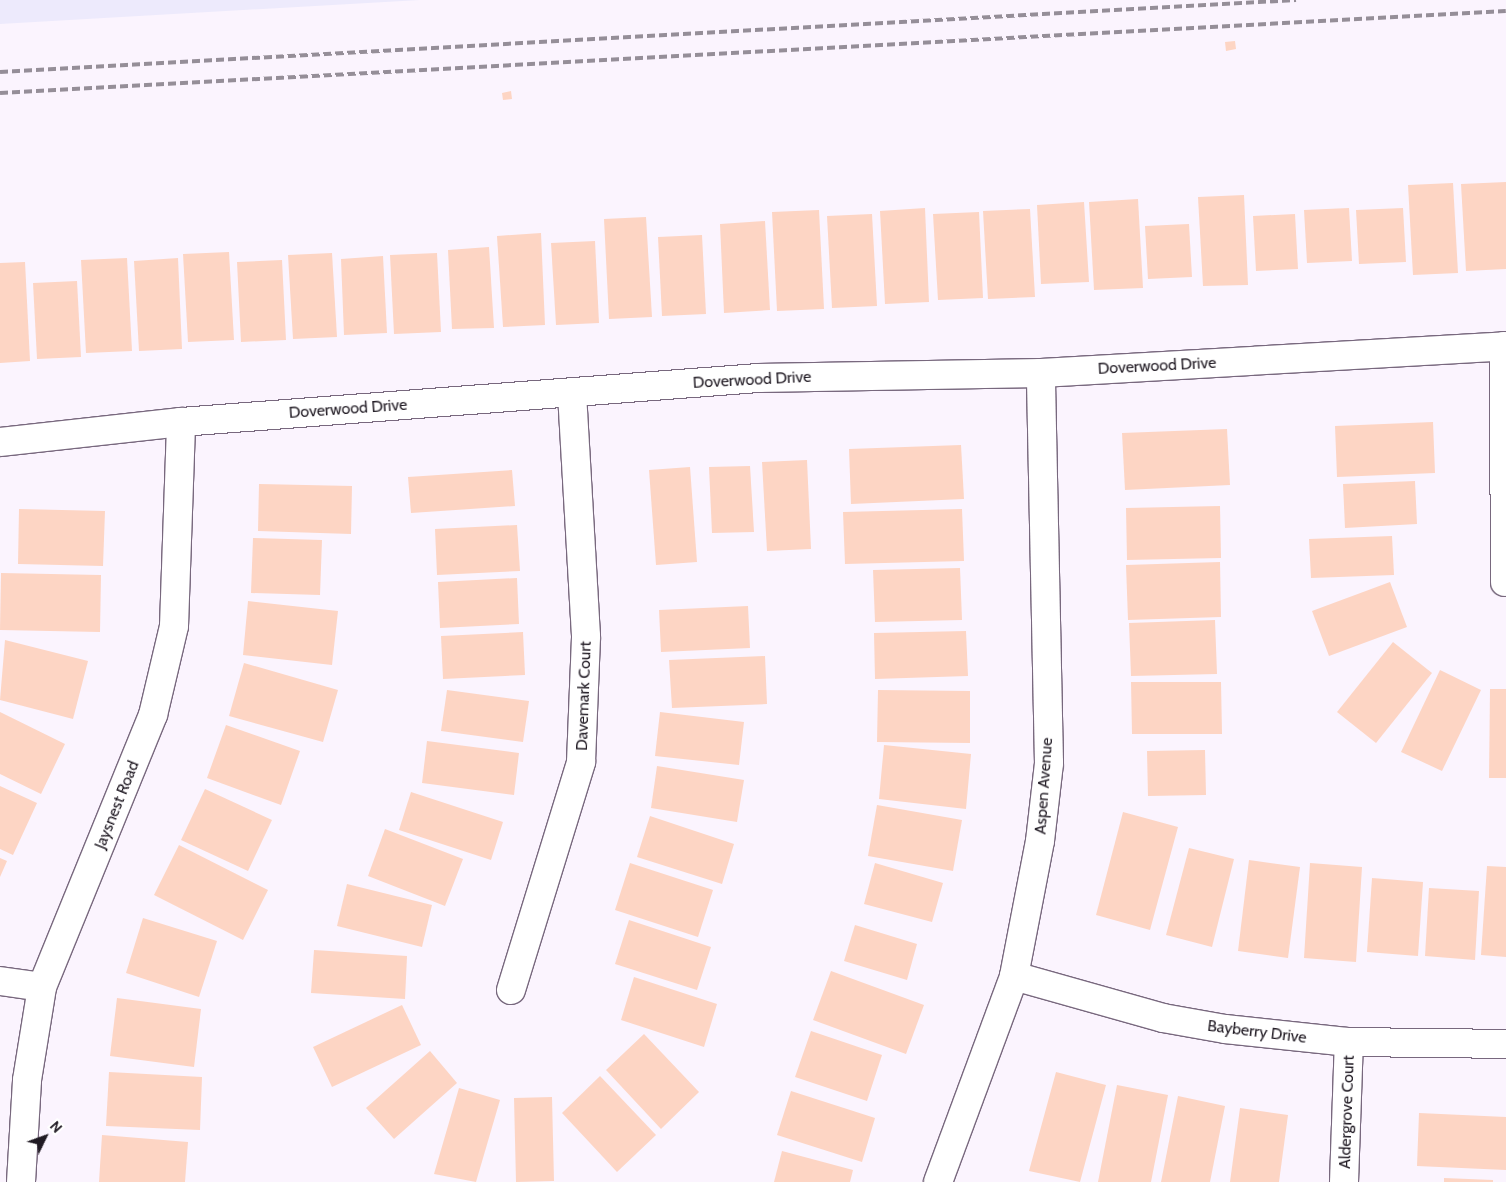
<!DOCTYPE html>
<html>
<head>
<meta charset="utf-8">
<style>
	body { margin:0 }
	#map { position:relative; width:1506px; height:1182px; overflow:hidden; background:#fbf4fe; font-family:Cabin,sans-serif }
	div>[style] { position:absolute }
	.commercial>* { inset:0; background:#edeafc }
	.building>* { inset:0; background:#fdd5c4 }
	.roads { filter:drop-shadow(1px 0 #78687e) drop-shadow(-1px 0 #78687e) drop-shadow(0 1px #78687e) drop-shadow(0 -1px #78687e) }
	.minor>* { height:28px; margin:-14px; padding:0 14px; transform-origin:14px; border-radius:14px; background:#fff }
	.rail>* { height:4px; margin-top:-2px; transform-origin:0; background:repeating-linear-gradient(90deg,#958e98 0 8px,transparent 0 12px) }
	span { translate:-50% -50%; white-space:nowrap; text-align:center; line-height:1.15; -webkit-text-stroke:4px #fff; paint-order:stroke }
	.street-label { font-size:16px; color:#201a23 }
	.north { position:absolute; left:20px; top:1112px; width:50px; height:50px; -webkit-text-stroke:4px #fff; paint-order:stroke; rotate:48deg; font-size:14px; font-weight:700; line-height:20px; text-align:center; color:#201a23 }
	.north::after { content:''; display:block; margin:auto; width:18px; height:22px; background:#201a23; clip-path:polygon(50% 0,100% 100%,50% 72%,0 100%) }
</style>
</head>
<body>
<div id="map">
	<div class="commercial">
		<i style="clip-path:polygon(0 0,420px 0,0 24px)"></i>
	</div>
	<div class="building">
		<i style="clip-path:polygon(1235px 41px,1236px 49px,1226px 51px,1225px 42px)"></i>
		<i style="clip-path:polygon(511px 91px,512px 99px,503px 100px,502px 93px)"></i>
		<i style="clip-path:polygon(1506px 182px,1506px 269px,1466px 271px,1461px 184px)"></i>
		<i style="clip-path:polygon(1453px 183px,1458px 273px,1413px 275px,1408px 185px)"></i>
		<i style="clip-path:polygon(1244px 195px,1248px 285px,1203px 286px,1198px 197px)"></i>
		<i style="clip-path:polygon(1138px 199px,1143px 288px,1094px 290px,1089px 202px)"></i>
		<i style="clip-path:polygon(1084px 202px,1089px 282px,1041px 284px,1037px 205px)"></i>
		<i style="clip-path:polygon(925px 208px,929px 302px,885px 304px,880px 211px)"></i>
		<i style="clip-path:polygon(1349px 208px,1352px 261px,1307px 263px,1304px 210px)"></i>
		<i style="clip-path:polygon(1403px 208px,1406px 262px,1359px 264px,1356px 210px)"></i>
		<i style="clip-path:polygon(1030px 209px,1035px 297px,988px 299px,983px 211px)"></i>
		<i style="clip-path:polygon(819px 210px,824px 309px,777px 311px,772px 212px)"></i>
		<i style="clip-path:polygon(979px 212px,983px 298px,938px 300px,933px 214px)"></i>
		<i style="clip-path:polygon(872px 214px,877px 306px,832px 308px,827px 216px)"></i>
		<i style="clip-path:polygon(1295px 214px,1298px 269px,1256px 271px,1253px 216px)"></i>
		<i style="clip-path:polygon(646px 217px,652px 317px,609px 319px,604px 219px)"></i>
		<i style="clip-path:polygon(765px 221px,770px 310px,724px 313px,720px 224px)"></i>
		<i style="clip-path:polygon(1189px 224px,1192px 277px,1148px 279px,1145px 226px)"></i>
		<i style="clip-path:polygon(541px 233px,545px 325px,503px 327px,497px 236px)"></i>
		<i style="clip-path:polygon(702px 235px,706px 314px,662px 316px,658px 237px)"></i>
		<i style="clip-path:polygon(595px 241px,599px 323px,556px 325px,551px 243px)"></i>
		<i style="clip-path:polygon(489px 247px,494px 328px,452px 329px,448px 250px)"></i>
		<i style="clip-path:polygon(229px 252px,234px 340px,188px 342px,183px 254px)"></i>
		<i style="clip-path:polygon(332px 253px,337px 337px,293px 339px,288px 255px)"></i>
		<i style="clip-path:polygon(437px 253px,441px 332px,394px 334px,390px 255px)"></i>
		<i style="clip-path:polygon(383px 256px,387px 333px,344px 335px,341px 259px)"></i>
		<i style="clip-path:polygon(127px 258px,132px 351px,86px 353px,81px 260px)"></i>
		<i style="clip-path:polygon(178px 258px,182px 349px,139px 351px,134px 261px)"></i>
		<i style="clip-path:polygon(282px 260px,286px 340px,241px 342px,237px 262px)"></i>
		<i style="clip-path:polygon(25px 262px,30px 361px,0 363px,0 263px)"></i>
		<i style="clip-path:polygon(77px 281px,81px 357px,37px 359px,33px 283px)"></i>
		<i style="clip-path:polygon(1433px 422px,1435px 473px,1337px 477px,1335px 426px)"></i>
		<i style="clip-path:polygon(1227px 429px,1230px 485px,1125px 490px,1122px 433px)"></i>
		<i style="clip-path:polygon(961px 445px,964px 499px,851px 504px,849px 449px)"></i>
		<i style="clip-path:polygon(807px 460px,811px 549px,767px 551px,762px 462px)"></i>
		<i style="clip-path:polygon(750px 466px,754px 532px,712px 533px,709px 467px)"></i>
		<i style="clip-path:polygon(690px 467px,697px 562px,656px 565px,649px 470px)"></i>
		<i style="clip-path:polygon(512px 470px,515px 506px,411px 513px,408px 477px)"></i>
		<i style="clip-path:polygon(1415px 481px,1417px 524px,1345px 528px,1343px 484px)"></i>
		<i style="clip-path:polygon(259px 484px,352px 486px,351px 534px,258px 531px)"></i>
		<i style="clip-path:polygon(1220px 506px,1221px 558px,1127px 560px,1126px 508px)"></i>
		<i style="clip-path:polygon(19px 509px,105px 511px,103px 566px,18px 564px)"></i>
		<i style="clip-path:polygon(962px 509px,964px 561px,845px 564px,843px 512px)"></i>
		<i style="clip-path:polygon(517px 525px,520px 571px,437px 575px,435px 529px)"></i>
		<i style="clip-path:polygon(1392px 536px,1394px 575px,1311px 578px,1309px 539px)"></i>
		<i style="clip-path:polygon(253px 538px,322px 540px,320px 595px,251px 593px)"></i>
		<i style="clip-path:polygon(1220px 562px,1221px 617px,1128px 620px,1126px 565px)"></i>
		<i style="clip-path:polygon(960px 568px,962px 620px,875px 622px,873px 570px)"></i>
		<i style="clip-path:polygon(1px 573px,101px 575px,100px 632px,0 630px)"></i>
		<i style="clip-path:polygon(517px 578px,519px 624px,440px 628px,438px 582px)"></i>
		<i style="clip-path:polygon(1390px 582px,1407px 627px,1329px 656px,1312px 611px)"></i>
		<i style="clip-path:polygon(248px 601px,338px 611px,332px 665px,243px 655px)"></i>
		<i style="clip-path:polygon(748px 606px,750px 648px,661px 652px,659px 610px)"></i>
		<i style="clip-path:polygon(1215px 620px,1217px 674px,1131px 676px,1129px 623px)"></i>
		<i style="clip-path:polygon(966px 631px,968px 676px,875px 679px,874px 633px)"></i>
		<i style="clip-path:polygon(523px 632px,525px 675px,443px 679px,441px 636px)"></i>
		<i style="clip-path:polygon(5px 640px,88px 661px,73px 719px,0 700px)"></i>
		<i style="clip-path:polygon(1393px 642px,1432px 673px,1376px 743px,1337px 712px)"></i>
		<i style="clip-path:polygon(765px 656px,767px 704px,672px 708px,669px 660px)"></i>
		<i style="clip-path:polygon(244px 663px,338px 690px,323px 742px,229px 716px)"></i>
		<i style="clip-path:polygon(1440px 670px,1481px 690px,1442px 771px,1401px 752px)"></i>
		<i style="clip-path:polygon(1131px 682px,1221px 682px,1222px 734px,1132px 734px)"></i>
		<i style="clip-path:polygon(1490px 689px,1506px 689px,1506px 778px,1489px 778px)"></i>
		<i style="clip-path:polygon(447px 690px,529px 701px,523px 742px,441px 731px)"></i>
		<i style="clip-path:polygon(878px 690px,970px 691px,970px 743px,877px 742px)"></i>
		<i style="clip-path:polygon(0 712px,65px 744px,41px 794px,0 774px)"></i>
		<i style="clip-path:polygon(660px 712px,744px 722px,739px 765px,655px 756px)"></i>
		<i style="clip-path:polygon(226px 725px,300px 751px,281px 805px,207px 778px)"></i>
		<i style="clip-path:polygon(427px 741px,519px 753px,514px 795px,422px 783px)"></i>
		<i style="clip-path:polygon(884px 745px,971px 754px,966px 809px,879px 799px)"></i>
		<i style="clip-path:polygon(1205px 750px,1206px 795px,1148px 796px,1147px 751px)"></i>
		<i style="clip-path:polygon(657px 766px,744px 780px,737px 822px,651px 808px)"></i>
		<i style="clip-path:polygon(0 786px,37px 803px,13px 855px,0 849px)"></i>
		<i style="clip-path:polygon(205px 789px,272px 820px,248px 871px,181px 840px)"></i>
		<i style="clip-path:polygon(411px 792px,503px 822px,491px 860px,399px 830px)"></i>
		<i style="clip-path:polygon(877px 805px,962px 820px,953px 871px,868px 856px)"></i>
		<i style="clip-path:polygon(1123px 812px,1178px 827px,1150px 930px,1096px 915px)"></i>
		<i style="clip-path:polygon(650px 816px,734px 844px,722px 884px,637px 857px)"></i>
		<i style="clip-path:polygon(385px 829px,463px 859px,445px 906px,368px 876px)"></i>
		<i style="clip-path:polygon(179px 845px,268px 890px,243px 940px,154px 895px)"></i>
		<i style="clip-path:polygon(1189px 848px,1234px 859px,1212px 947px,1166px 935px)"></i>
		<i style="clip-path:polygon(0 858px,7px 861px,0 877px)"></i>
		<i style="clip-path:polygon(1249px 860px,1300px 867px,1288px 958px,1238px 951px)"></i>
		<i style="clip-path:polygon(630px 863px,713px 890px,698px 937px,615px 910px)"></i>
		<i style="clip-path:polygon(875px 863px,943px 883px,932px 922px,864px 904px)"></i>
		<i style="clip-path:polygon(1310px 863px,1362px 867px,1356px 962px,1304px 958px)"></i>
		<i style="clip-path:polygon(1487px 866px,1506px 867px,1506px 957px,1481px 955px)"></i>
		<i style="clip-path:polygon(1372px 878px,1423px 882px,1418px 956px,1367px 952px)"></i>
		<i style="clip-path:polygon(347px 884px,432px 905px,422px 947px,337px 926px)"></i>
		<i style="clip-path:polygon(1429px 888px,1479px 891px,1475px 960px,1425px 956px)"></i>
		<i style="clip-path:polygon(143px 918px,217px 941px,199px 997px,126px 973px)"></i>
		<i style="clip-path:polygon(629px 920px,711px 947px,697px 990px,615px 964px)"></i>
		<i style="clip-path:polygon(855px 925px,917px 944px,907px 980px,844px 961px)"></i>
		<i style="clip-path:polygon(314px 950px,407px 956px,405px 999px,311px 993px)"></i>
		<i style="clip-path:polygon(831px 971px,924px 1005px,906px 1054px,813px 1020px)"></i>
		<i style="clip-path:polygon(634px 977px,717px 1004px,704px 1047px,621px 1020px)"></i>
		<i style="clip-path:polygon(117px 998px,201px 1009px,194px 1067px,110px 1056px)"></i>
		<i style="clip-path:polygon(402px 1005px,421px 1045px,332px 1087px,313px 1047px)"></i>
		<i style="clip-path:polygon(811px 1031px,882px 1055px,867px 1101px,795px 1077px)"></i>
		<i style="clip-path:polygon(644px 1034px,699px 1092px,661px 1129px,606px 1070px)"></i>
		<i style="clip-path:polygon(430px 1051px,457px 1083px,394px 1139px,366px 1108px)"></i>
		<i style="clip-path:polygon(109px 1072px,202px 1077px,200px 1130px,106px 1126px)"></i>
		<i style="clip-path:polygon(1056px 1072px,1106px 1085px,1080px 1182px,1029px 1171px)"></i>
		<i style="clip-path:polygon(600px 1076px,656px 1135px,617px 1172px,562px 1113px)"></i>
		<i style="clip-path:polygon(1117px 1085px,1168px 1095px,1151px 1182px,1098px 1182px)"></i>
		<i style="clip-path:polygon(459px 1088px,500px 1100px,476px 1182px,434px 1174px)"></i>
		<i style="clip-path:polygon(791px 1091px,875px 1118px,862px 1162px,777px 1135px)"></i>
		<i style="clip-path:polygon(1178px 1096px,1225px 1106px,1210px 1182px,1161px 1182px)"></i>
		<i style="clip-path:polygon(552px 1097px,554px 1181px,516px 1182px,514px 1098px)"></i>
		<i style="clip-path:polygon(1240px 1108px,1288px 1115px,1279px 1182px,1230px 1182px)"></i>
		<i style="clip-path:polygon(1419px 1113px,1506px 1117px,1506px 1170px,1417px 1166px)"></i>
		<i style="clip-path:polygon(102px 1135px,188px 1142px,185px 1182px,99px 1182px)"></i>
		<i style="clip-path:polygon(782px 1151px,853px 1170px,850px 1182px,774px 1182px)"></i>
		<i style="clip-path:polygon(1444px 1178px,1493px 1180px,1493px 1182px,1444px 1182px)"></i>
	</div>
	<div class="roads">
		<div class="minor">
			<i style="left:1504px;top:346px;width:236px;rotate:89.8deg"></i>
			<i style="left:0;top:442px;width:182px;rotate:-6.3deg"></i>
			<i style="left:181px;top:422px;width:579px;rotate:-4.36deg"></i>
			<i style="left:758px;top:378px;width:283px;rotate:-1deg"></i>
			<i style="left:1041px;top:373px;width:466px;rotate:-3.3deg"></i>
			<i style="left:1014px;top:976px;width:155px;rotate:15.7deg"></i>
			<i style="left:1163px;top:1018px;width:63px;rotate:10.1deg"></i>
			<i style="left:1225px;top:1029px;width:125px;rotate:6deg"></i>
			<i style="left:1349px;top:1042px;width:157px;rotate:0.7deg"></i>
			<i style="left:0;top:981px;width:42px;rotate:8.1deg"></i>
			<i style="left:511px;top:990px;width:239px;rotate:-72.9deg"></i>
			<i style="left:581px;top:762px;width:126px;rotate:-87.7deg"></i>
			<i style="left:586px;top:636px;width:243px;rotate:-93.3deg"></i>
			<i style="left:21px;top:1182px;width:102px;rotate:-86.6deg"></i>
			<i style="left:27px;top:1080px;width:94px;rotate:-80.8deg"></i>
			<i style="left:42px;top:987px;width:294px;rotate:-67.8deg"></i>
			<i style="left:153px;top:715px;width:91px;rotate:-76.7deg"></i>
			<i style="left:174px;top:626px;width:204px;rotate:-88deg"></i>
			<i style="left:938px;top:1182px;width:220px;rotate:-69.7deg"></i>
			<i style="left:1014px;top:976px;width:137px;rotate:-79.1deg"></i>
			<i style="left:1040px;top:841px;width:79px;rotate:-83.4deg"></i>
			<i style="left:1049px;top:763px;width:390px;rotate:-91.2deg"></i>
			<i style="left:1344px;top:1182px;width:140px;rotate:-88deg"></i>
		</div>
	</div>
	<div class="rail">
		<i style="left:0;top:72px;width:1298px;rotate:-3.18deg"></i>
		<i style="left:0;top:93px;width:1508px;rotate:-3.12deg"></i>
	</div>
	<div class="street-label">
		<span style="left:1157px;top:366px;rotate:-3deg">Doverwood Drive</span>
		<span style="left:752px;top:380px;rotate:-3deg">Doverwood Drive</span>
		<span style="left:348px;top:409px;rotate:-4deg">Doverwood Drive</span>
		<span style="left:584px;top:696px;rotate:-88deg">Davemark Court</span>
		<span style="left:1044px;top:786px;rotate:-86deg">Aspen Avenue</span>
		<span style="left:117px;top:805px;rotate:-68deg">Jaysnest Road</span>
		<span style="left:1257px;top:1032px;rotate:7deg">Bayberry Drive</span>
		<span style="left:1347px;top:1112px;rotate:-88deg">Aldergrove Court</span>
	</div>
	<div class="north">N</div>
</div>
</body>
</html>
